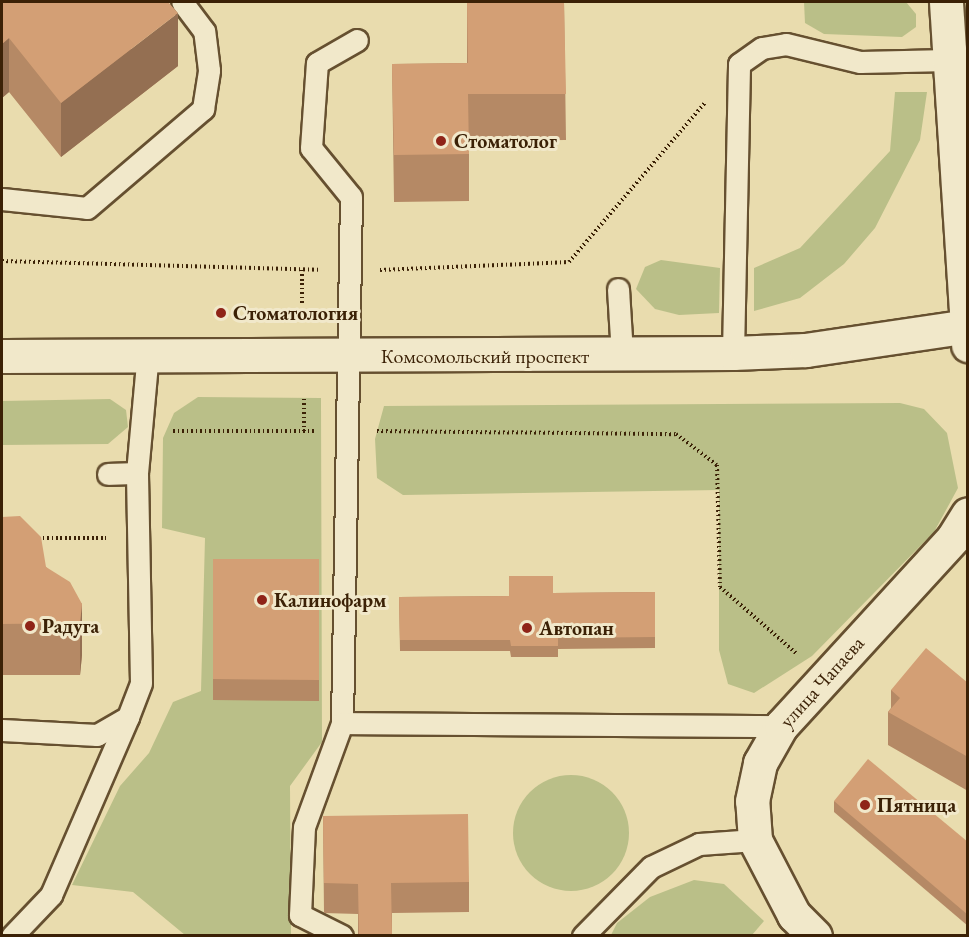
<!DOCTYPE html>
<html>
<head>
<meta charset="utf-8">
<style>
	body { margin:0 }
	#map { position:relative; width:969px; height:937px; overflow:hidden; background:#e9dcae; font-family:"EB Garamond",serif }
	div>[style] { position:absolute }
	.green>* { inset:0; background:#babf88 }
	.round { border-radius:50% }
	.path>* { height:4px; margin-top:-2px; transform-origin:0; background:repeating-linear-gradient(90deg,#3b2106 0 1.5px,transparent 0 4.5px) }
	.roads { filter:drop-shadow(2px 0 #665030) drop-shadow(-2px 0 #665030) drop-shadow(0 2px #665030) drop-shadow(0 -2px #665030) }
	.lane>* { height:21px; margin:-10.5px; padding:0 10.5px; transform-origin:10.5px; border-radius:10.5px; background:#f1e8ca }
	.secondary>* { height:33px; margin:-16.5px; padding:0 16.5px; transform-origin:16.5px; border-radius:16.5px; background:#f1e8ca }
	.wall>* { inset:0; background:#b58965 }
	.shaded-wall>* { inset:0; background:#946f52 }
	.building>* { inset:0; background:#d39f75 }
	.dots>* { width:16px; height:16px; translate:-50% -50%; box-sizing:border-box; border:3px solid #f1e8ca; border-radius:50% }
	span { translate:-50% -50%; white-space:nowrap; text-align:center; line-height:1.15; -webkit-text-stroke:6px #f1e8ca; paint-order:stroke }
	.poi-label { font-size:20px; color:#3b2106; font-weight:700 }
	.left { translate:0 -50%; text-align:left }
	.street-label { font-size:20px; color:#3b2106 }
	.frame { position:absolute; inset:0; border:3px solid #3b2106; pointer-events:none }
</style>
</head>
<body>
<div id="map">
	<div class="green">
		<i style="clip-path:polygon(804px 2px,906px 2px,916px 14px,916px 27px,902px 37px,824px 34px,805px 23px)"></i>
		<i style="clip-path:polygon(895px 92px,927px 92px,920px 140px,875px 228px,844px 264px,800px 298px,754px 311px,754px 268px,800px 248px,890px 151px)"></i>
		<i style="clip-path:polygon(661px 260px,720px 268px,719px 313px,679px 315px,655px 309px,636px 289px,645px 267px)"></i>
		<i style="clip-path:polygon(198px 397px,321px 398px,322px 742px,290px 786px,291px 935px,185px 935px,133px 892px,72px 885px,120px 786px,149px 753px,173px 702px,201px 691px,205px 538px,162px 528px,163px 438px,174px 413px)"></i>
		<i style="clip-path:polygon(110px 399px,126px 410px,128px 427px,108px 444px,2px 445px,2px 401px)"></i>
		<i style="clip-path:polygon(900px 403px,924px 409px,947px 433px,958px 488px,934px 532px,812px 656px,754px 693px,728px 684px,719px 650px,719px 490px,403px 495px,377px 478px,375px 439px,384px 406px)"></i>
		<i class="round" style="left:513px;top:775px;width:116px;height:116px"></i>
		<i style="clip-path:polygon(694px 880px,724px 884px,764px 921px,752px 935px,611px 935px,617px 923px,650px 897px)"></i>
	</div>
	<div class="path">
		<i style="left:2px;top:261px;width:317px;rotate:1.6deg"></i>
		<i style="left:302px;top:270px;width:34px;rotate:90deg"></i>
		<i style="left:380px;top:270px;width:189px;rotate:-2.4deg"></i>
		<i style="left:569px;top:262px;width:209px;rotate:-49.5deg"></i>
		<i style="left:304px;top:399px;width:32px;rotate:90deg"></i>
		<i style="left:173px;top:431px;width:143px"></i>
		<i style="left:377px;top:431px;width:299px;rotate:0.6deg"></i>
		<i style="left:676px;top:434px;width:51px;rotate:37.1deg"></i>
		<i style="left:717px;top:465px;width:122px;rotate:88.6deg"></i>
		<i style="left:720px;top:587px;width:102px;rotate:41deg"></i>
		<i style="left:38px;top:538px;width:68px"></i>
	</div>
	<div class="roads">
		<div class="lane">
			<i style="left:2px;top:199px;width:85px;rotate:6deg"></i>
			<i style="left:87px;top:208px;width:153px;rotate:-40.5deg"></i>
			<i style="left:203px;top:109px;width:39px;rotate:-81deg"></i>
			<i style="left:209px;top:70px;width:39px;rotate:-97deg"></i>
			<i style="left:204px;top:31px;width:36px;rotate:-127deg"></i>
			<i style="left:618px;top:289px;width:66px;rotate:86.5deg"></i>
			<i style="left:733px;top:353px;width:289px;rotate:-88.8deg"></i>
			<i style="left:739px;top:64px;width:28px;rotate:-35deg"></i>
			<i style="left:762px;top:48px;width:24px;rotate:-9deg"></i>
			<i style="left:786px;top:44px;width:76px;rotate:13.7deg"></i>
			<i style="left:860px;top:62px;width:88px;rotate:-1.3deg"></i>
			<i style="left:108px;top:474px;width:29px;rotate:-2deg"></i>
			<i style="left:342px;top:723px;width:526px;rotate:-89.02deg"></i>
			<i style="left:351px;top:197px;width:63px;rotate:-129.2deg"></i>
			<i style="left:311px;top:148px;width:85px;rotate:-86deg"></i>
			<i style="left:317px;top:63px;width:46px;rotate:-29.9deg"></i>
			<i style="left:2px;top:730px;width:95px;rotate:3deg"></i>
			<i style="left:97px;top:735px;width:36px;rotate:-30deg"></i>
			<i style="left:128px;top:717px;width:36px;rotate:-69deg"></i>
			<i style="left:141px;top:683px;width:210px;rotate:-91.1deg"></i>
			<i style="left:137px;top:473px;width:121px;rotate:-84.8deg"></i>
			<i style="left:12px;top:936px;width:57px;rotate:-46.4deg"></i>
			<i style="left:51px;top:895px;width:194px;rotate:-66.6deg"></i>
			<i style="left:342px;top:936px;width:47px;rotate:-153.4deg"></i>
			<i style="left:300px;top:915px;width:88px;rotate:-87.4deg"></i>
			<i style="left:304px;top:827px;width:111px;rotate:-69.9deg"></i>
			<i style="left:342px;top:723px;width:439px;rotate:0.4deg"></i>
			<i style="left:583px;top:936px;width:97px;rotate:-45.4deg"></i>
			<i style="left:651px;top:867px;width:53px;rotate:-25.6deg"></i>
			<i style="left:699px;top:844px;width:56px;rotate:-4.1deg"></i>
		</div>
		<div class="secondary">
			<i style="left:946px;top:2px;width:344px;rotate:86.3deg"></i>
			<i style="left:2px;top:356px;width:731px;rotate:-0.24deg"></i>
			<i style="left:733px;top:353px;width:73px;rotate:-2.4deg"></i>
			<i style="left:806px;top:350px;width:164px;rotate:-8.4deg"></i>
			<i style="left:815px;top:936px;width:30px;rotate:-135deg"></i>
			<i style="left:794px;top:915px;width:85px;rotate:-117.5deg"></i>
			<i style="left:755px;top:840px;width:39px;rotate:-94deg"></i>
			<i style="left:752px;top:801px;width:39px;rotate:-78deg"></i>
			<i style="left:760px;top:763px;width:43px;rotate:-60.4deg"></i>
			<i style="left:781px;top:726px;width:255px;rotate:-47.5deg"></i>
			<i style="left:953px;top:538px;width:28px;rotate:-58deg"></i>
		</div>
	</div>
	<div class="wall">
		<i style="clip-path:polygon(2px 2px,178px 66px,61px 157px,9px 92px,2px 98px)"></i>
		<i style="clip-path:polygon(467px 2px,564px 2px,566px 140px,469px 141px,469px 201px,394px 202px,392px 64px,467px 63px)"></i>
		<i style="clip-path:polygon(2px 517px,46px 567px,82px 604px,82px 655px,80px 675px,2px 675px)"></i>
		<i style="clip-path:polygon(213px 559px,319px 559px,319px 701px,213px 700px)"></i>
		<i style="clip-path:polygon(655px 592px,655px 648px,558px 649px,558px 657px,511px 657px,510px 651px,400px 651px,399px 597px,509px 596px,553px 593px)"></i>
		<i style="clip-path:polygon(968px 683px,968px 791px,888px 745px,888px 712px,891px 708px,891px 690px)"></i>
		<i style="clip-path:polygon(834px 801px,968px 842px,968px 926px,834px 812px)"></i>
		<i style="clip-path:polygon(323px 816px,469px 882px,469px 912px,392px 913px,392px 936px,358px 936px,358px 914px,324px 913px)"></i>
	</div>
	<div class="shaded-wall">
		<i style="clip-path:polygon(178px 13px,178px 66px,61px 157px,61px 103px)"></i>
		<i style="clip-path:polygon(9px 38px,9px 92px,2px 98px,2px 44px)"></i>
		<i style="clip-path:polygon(82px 604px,82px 655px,80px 675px,80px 623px)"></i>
	</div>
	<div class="building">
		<i style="clip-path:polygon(2px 2px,168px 2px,178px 13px,61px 103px,9px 38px,2px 44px)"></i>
		<i style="clip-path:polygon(467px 2px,564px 2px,566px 94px,468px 94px,469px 154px,394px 155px,392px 64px,468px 63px)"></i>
		<i style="clip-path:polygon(20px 516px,41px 537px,46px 567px,70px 582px,82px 604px,80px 623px,2px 624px,2px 517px)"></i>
		<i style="clip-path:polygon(213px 559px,319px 559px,319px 680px,213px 679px)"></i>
		<i style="clip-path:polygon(509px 576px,553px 576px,553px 593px,655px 592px,655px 637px,558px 638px,558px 646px,511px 646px,510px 640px,400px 640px,399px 597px,509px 596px)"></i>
		<i style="clip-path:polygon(926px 648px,968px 683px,968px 757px,888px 712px,900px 698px,891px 690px)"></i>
		<i style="clip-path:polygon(868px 759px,968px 842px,968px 915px,834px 801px)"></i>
		<i style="clip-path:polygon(468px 814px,469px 882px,391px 883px,392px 936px,359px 936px,358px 884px,324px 883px,323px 816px)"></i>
	</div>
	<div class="dots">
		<i style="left:441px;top:141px;background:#8f2418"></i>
		<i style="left:221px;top:313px;background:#8f2418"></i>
		<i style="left:262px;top:600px;background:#8f2418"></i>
		<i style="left:30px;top:626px;background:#8f2418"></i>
		<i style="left:527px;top:628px;background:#8f2418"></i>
		<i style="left:865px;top:805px;background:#8f2418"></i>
	</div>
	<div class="poi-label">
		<span class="left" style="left:454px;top:141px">Стоматолог</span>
		<span class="left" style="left:233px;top:313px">Стоматология</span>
		<span class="left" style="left:274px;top:600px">Калинофарм</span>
		<span class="left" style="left:42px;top:626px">Радуга</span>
		<span class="left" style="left:539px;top:628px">Автопан</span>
		<span class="left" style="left:877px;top:805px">Пятница</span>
	</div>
	<div class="street-label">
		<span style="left:485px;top:356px">Комсомольский проспект</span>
		<span style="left:822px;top:682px;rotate:-48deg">улица Чапаева</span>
	</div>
	<div class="frame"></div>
</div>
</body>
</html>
